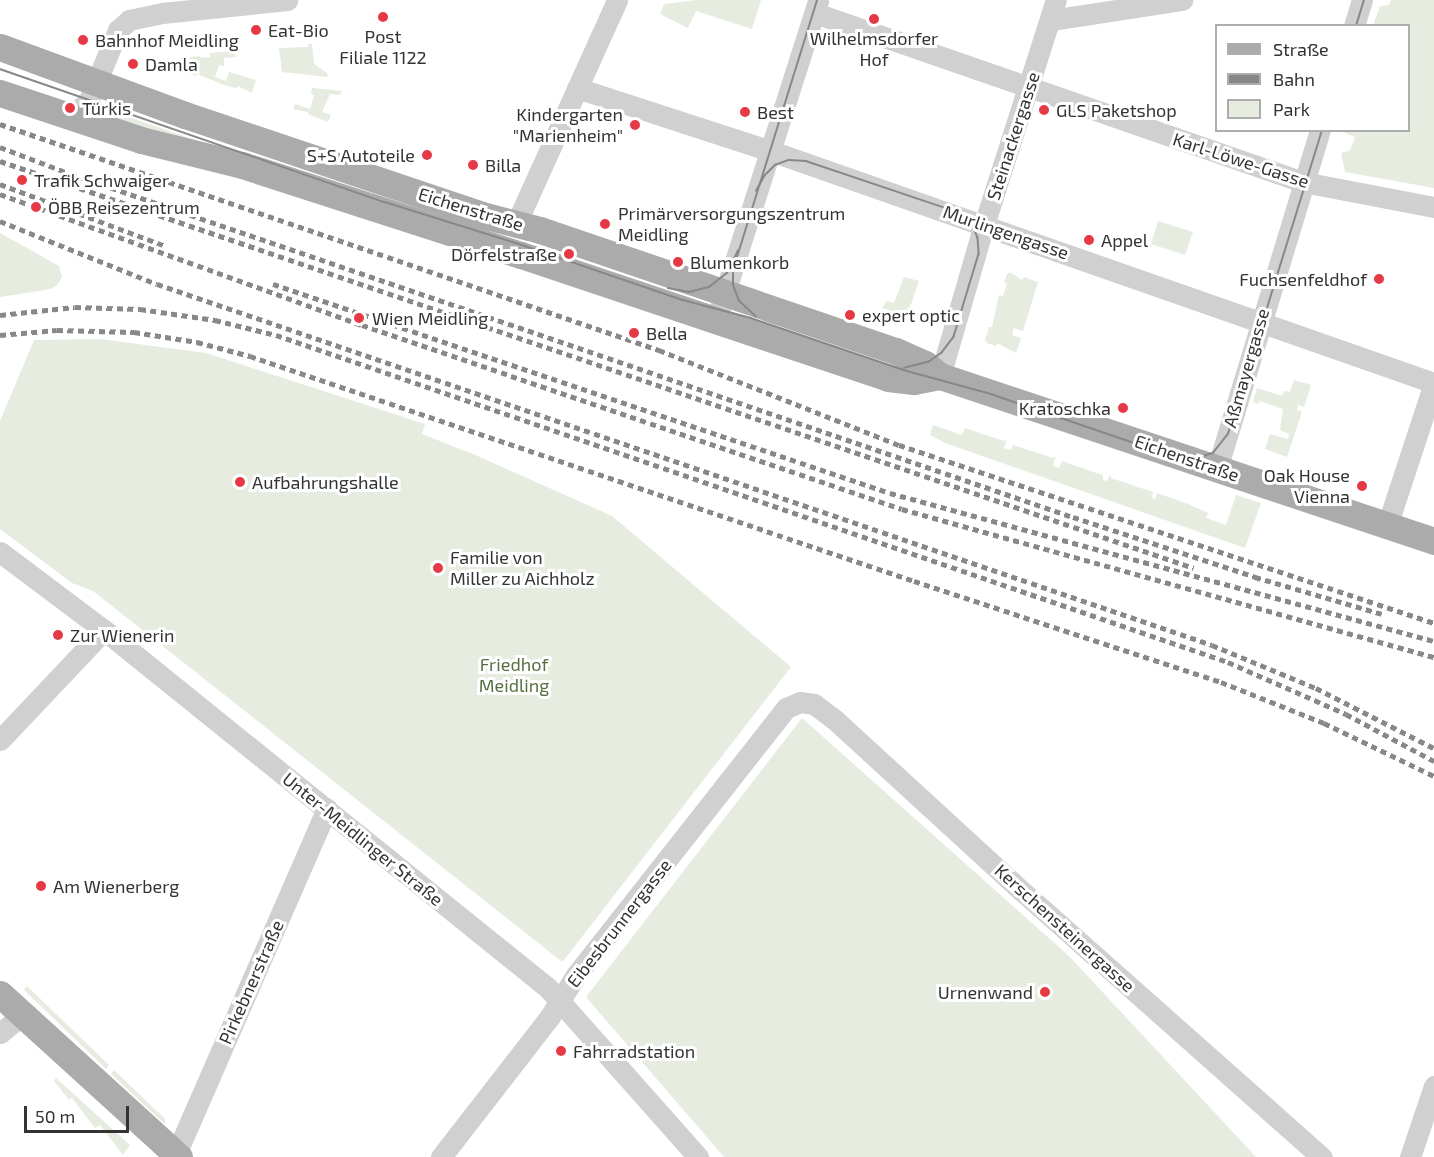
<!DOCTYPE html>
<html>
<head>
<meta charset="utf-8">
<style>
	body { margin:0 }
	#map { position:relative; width:1434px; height:1157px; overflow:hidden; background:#fff; font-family:"Exo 2",sans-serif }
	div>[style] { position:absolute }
	.green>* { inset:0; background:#e6ecdf }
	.minor>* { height:21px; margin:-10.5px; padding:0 10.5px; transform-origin:10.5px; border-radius:10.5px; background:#d0d0d0 }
	.major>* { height:27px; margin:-13.5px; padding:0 13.5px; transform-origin:13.5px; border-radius:13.5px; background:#ababab }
	.tram>* { height:1.5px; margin:-0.75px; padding:0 0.75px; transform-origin:0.75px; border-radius:0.75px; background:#888 }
	.rail>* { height:4.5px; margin-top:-2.25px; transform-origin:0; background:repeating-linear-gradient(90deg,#888 0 6px,transparent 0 10.5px) }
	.dots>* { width:16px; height:16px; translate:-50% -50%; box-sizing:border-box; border:3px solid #fff; border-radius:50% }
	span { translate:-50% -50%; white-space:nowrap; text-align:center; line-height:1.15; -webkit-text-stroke:6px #fff; paint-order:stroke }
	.poi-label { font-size:18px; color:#333 }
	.left { translate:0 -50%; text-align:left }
	.right { translate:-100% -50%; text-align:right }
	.street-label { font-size:18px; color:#333 }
	.park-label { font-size:18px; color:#56703f }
	.legend { position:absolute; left:1215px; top:24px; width:195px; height:108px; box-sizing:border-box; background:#fff; border:2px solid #adadad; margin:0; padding:8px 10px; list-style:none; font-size:18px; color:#333 }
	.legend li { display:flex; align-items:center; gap:12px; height:30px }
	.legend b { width:30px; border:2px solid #adadad }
	.scale { position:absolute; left:24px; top:1106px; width:105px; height:27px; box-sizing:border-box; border:3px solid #333; border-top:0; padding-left:8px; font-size:18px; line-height:21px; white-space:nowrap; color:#333; -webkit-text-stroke:4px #fff; paint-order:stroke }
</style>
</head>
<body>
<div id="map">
	<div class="green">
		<i style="clip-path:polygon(697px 0,761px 0,752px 29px,696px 11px,688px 28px,660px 14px,664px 4px)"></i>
		<i style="clip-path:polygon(1391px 0,1434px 0,1434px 188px,1345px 172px,1341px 153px,1350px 150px,1355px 137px,1340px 131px,1408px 130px,1408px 26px,1373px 25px,1380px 6px,1389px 5px)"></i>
		<i style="clip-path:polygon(308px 44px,312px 44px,314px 64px,327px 73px,328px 77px,282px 72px,279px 48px,308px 47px)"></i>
		<i style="clip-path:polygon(235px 51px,236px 57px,224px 58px,224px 66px,219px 65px,215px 77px,226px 81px,229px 72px,256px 80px,252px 93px,238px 86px,236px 88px,224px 85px,197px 74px,196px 76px,187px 73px,190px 57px,200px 56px,201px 58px,210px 57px,210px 53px)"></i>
		<i style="clip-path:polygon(312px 88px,342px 91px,340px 95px,330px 94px,322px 112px,331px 115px,328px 122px,308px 114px,308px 112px,293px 109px,295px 104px,310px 109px,314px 96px,311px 93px)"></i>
		<i style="clip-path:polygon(117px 113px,169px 131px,241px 156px,105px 121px)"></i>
		<i style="clip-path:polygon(1158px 221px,1193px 232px,1185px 255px,1151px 244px)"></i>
		<i style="clip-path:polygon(0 233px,59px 266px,62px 277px,58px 284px,51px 289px,0 297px)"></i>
		<i style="clip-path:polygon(1010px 272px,1022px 280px,1024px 277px,1038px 282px,1023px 331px,1014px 328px,1012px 335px,1021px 338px,1016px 353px,997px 343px,996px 346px,987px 343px,985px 340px,989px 327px,992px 327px,999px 295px,1003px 296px,1007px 284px,1004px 282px,1007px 274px)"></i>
		<i style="clip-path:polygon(904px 277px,919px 281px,907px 316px,882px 308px,887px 301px,894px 303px)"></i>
		<i style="clip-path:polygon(100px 339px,206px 353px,425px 424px,422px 434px,473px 454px,612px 516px,791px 667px,564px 960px,561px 961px,93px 591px,72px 583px,0 529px,0 421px,34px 340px)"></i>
		<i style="clip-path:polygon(1294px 380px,1311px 385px,1304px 407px,1298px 405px,1297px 410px,1302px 412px,1287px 457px,1265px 449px,1270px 434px,1288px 439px,1289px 434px,1280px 430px,1283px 409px,1260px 401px,1258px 404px,1253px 402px,1257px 388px,1282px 396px,1284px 391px,1290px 392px)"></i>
		<i style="clip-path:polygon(933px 425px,962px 435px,965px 428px,1004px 441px,1007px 439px,1004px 448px,1011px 450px,1013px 445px,1053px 458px,1056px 456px,1053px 466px,1059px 468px,1062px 461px,1102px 475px,1103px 472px,1103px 480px,1107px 481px,1110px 474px,1111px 478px,1153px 492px,1152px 498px,1155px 499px,1157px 493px,1188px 504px,1208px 513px,1206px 518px,1226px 525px,1236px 495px,1261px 503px,1245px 548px,945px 443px,930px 435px)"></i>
		<i style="clip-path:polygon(802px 718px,1069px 956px,1256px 1157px,724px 1157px,586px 997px)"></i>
		<i style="clip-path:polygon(27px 986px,109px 1065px,106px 1069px,24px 990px)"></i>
		<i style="clip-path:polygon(114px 1070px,165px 1119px,165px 1124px,111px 1074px)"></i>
		<i style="clip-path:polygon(56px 1078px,130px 1145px,123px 1155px,100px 1125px,95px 1128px,72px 1098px,69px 1100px,54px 1081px)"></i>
	</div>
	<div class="minor">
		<i style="left:815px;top:13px;width:516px;rotate:19.1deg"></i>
		<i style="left:1303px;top:182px;width:133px;rotate:10.8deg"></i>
		<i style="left:1051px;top:20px;width:133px;rotate:-8.7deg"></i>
		<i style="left:1354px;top:26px;width:27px;rotate:-73deg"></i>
		<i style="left:577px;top:88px;width:204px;rotate:18deg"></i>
		<i style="left:771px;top:151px;width:702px;rotate:19.29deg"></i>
		<i style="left:71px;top:117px;width:25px;rotate:-43deg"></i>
		<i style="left:89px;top:100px;width:76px;rotate:-67.5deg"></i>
		<i style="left:118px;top:30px;width:15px;rotate:-42deg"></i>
		<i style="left:129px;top:20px;width:34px;rotate:-12deg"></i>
		<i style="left:162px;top:13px;width:126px;rotate:-5.9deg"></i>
		<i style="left:516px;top:224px;width:246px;rotate:-65.7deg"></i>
		<i style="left:720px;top:308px;width:322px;rotate:-72.3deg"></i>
		<i style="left:940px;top:376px;width:157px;rotate:-73.8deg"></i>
		<i style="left:984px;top:225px;width:236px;rotate:-72.3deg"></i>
		<i style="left:1217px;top:469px;width:354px;rotate:-73.1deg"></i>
		<i style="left:1387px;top:526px;width:151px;rotate:-71.8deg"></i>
		<i style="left:0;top:552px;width:130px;rotate:36.9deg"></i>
		<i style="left:104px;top:630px;width:570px;rotate:38.88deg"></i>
		<i style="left:548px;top:988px;width:226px;rotate:48.4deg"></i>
		<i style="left:0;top:740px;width:151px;rotate:-46.6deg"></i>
		<i style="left:0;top:1033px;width:28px;rotate:-39deg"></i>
		<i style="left:176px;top:1154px;width:377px;rotate:-66.4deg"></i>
		<i style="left:441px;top:1157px;width:176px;rotate:-52.2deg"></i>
		<i style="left:549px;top:1018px;width:51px;rotate:-57.9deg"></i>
		<i style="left:576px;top:975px;width:340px;rotate:-51.8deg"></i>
		<i style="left:786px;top:708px;width:15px;rotate:-23deg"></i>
		<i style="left:800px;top:702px;width:14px;rotate:8deg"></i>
		<i style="left:814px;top:704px;width:25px;rotate:37deg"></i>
		<i style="left:834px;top:719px;width:256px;rotate:42.5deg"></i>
		<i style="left:1023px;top:892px;width:400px;rotate:41.6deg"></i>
		<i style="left:1410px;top:1157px;width:75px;rotate:-71.3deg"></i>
	</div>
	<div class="major">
		<i style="left:0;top:47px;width:197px;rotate:20.2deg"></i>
		<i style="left:185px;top:115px;width:313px;rotate:18.6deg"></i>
		<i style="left:482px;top:215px;width:60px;rotate:14.5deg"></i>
		<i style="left:540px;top:230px;width:376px;rotate:18.8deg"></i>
		<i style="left:896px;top:351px;width:32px;rotate:24deg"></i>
		<i style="left:925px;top:364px;width:19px;rotate:39deg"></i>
		<i style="left:940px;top:376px;width:521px;rotate:18.47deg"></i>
		<i style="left:0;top:93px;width:149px;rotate:18.4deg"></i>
		<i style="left:141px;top:140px;width:104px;rotate:13.9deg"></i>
		<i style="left:242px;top:165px;width:293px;rotate:17.9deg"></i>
		<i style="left:521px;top:255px;width:387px;rotate:18.5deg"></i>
		<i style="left:888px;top:378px;width:26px;rotate:7deg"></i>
		<i style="left:914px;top:381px;width:26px;rotate:-11deg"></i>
		<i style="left:0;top:994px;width:242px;rotate:42.3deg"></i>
	</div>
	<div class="tram">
		<i style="left:1356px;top:26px;width:27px;rotate:-73deg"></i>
		<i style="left:0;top:69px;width:407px;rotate:19.1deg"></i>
		<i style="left:385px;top:202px;width:147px;rotate:17.4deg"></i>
		<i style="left:525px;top:246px;width:167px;rotate:18.9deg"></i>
		<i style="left:683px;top:300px;width:70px;rotate:14.8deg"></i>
		<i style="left:751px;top:318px;width:165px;rotate:18.8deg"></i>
		<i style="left:907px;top:371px;width:87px;rotate:15.3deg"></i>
		<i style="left:991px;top:394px;width:188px;rotate:18.9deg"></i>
		<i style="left:1169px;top:455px;width:23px;rotate:13deg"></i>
		<i style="left:1191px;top:460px;width:23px;rotate:-18deg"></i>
		<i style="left:1213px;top:453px;width:24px;rotate:-52deg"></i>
		<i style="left:1228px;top:434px;width:318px;rotate:-72.8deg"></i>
		<i style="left:756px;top:191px;width:18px;rotate:-61deg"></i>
		<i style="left:765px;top:175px;width:14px;rotate:-45deg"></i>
		<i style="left:775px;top:165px;width:15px;rotate:-20deg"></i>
		<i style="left:789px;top:160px;width:17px;rotate:3deg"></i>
		<i style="left:806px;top:161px;width:148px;rotate:18.6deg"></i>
		<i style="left:946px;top:208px;width:17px;rotate:25deg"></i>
		<i style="left:961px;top:215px;width:16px;rotate:43deg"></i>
		<i style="left:973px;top:226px;width:13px;rotate:67deg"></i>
		<i style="left:978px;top:238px;width:16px;rotate:86deg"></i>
		<i style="left:979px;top:254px;width:87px;rotate:106.8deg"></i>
		<i style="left:954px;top:337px;width:20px;rotate:127deg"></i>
		<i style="left:942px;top:353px;width:16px;rotate:145deg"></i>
		<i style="left:929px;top:362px;width:25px;rotate:166deg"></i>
		<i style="left:668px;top:288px;width:21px;rotate:11deg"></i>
		<i style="left:689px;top:292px;width:21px;rotate:-14deg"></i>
		<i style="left:709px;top:287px;width:23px;rotate:-38deg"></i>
		<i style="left:727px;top:273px;width:25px;rotate:-64deg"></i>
		<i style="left:756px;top:317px;width:23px;rotate:-137deg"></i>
		<i style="left:739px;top:301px;width:17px;rotate:-111deg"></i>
		<i style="left:733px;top:285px;width:15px;rotate:-90deg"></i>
		<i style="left:733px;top:270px;width:283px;rotate:-72.7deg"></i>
	</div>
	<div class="rail">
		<i style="left:0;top:124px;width:697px;rotate:18.93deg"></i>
		<i style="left:659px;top:350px;width:258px;rotate:21.6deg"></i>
		<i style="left:899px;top:445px;width:564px;rotate:18.4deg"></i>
		<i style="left:0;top:147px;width:76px;rotate:20.8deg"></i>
		<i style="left:71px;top:174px;width:1059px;rotate:18.9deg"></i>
		<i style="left:1073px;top:517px;width:192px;rotate:18.2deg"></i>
		<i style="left:1255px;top:577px;width:132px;rotate:16.2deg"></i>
		<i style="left:0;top:161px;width:1261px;rotate:18.82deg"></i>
		<i style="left:0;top:184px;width:177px;rotate:20.5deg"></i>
		<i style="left:0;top:194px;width:385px;rotate:19.9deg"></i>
		<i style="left:362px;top:325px;width:570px;rotate:18.82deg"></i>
		<i style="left:902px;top:509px;width:552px;rotate:15.55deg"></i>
		<i style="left:0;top:221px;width:169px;rotate:21.9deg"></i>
		<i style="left:157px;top:284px;width:1115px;rotate:18.89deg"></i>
		<i style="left:1212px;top:645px;width:113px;rotate:22.5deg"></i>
		<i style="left:1316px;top:688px;width:132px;rotate:27deg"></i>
		<i style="left:273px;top:284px;width:651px;rotate:18.71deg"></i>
		<i style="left:890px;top:493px;width:564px;rotate:15.22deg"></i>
		<i style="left:0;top:315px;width:75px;rotate:-6.1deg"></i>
		<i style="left:75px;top:307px;width:65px;rotate:1.8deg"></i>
		<i style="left:140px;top:309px;width:76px;rotate:8.3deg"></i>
		<i style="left:215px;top:320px;width:63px;rotate:13.8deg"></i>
		<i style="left:276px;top:335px;width:1007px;rotate:18.96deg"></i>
		<i style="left:1228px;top:662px;width:129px;rotate:23.8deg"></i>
		<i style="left:1346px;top:714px;width:100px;rotate:28.1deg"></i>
		<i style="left:0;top:335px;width:57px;rotate:-5deg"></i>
		<i style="left:57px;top:330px;width:77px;rotate:1.5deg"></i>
		<i style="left:134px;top:332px;width:64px;rotate:9deg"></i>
		<i style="left:197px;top:342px;width:55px;rotate:14.8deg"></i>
		<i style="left:250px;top:356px;width:701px;rotate:18.72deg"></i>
		<i style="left:914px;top:581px;width:323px;rotate:18.2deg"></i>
		<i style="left:1221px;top:682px;width:111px;rotate:21.7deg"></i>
		<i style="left:1324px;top:723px;width:122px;rotate:25.7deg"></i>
	</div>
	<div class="dots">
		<i style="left:383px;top:17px;background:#e63946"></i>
		<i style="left:874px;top:19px;background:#e63946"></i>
		<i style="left:256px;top:30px;background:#e63946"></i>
		<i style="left:83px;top:40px;background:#e63946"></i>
		<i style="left:133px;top:64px;background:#e63946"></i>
		<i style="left:70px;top:108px;background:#e63946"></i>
		<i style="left:1044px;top:110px;background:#e63946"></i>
		<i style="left:745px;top:112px;background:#e63946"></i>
		<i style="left:635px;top:125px;background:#e63946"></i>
		<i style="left:427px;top:155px;background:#e63946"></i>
		<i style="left:473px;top:165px;background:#e63946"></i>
		<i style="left:22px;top:180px;background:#e63946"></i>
		<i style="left:36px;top:207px;background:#e63946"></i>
		<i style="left:605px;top:224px;background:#e63946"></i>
		<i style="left:1089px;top:240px;background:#e63946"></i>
		<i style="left:569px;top:254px;background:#e63946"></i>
		<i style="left:678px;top:262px;background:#e63946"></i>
		<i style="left:1379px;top:279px;background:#e63946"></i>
		<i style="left:850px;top:315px;background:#e63946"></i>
		<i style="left:359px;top:318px;background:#e63946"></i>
		<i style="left:634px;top:333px;background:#e63946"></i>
		<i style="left:1123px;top:408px;background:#e63946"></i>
		<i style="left:240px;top:482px;background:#e63946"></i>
		<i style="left:1362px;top:486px;background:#e63946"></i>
		<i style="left:438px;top:568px;background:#e63946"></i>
		<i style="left:58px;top:635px;background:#e63946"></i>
		<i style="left:41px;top:886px;background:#e63946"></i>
		<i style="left:1045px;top:992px;background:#e63946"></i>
		<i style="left:561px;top:1051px;background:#e63946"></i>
	</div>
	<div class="poi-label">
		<span class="left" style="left:268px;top:30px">Eat-Bio</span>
		<span style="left:383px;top:47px">Post<br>Filiale 1122</span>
		<span style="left:874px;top:49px">Wilhelmsdorfer<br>Hof</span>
		<span class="left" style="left:95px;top:40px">Bahnhof Meidling</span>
		<span class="left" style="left:145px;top:64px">Damla</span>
		<span class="left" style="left:82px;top:108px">Türkis</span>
		<span class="left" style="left:1056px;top:110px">GLS Paketshop</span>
		<span class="left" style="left:757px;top:112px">Best</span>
		<span class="right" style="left:623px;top:125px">Kindergarten<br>"Marienheim"</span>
		<span class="right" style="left:415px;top:155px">S+S Autoteile</span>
		<span class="left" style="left:485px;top:165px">Billa</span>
		<span class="left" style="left:34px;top:180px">Trafik Schwaiger</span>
		<span class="left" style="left:48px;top:207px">ÖBB Reisezentrum</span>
		<span class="left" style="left:618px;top:224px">Primärversorgungszentrum<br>Meidling</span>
		<span class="left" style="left:1101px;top:240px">Appel</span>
		<span class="right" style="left:557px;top:254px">Dörfelstraße</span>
		<span class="left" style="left:690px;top:262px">Blumenkorb</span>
		<span class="right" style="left:1367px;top:279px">Fuchsenfeldhof</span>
		<span class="left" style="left:862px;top:315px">expert optic</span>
		<span class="left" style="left:372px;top:318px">Wien Meidling</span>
		<span class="left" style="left:646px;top:333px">Bella</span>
		<span class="right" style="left:1111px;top:408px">Kratoschka</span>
		<span class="right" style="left:1350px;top:486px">Oak House<br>Vienna</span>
		<span class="left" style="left:252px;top:482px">Aufbahrungshalle</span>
		<span class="left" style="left:450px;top:568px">Familie von<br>Miller zu Aichholz</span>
		<span class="left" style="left:70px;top:635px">Zur Wienerin</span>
		<span class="left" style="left:53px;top:886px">Am Wienerberg</span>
		<span class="right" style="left:1033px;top:992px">Urnenwand</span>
		<span class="left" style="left:573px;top:1051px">Fahrradstation</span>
	</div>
	<div class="street-label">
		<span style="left:1013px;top:136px;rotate:-72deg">Steinackergasse</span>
		<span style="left:1241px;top:160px;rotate:18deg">Karl-Löwe-Gasse</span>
		<span style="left:471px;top:209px;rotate:17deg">Eichenstraße</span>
		<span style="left:1006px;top:232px;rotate:19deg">Murlingengasse</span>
		<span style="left:1246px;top:368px;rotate:-74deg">Aßmayergasse</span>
		<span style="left:1187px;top:458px;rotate:19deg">Eichenstraße</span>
		<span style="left:363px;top:839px;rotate:39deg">Unter-Meidlinger Straße</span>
		<span style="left:619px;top:923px;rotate:-52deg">Eibesbrunnergasse</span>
		<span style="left:1065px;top:928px;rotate:42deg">Kerschensteinergasse</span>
		<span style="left:251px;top:982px;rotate:-66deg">Pirkebnerstraße</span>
	</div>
	<div class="park-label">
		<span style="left:514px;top:675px">Friedhof<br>Meidling</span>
	</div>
	<ul class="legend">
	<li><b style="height:8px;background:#ababab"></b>Straße</li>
	<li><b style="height:8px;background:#888"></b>Bahn</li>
	<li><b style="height:16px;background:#e6ecdf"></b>Park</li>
	</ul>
	<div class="scale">50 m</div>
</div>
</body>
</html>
